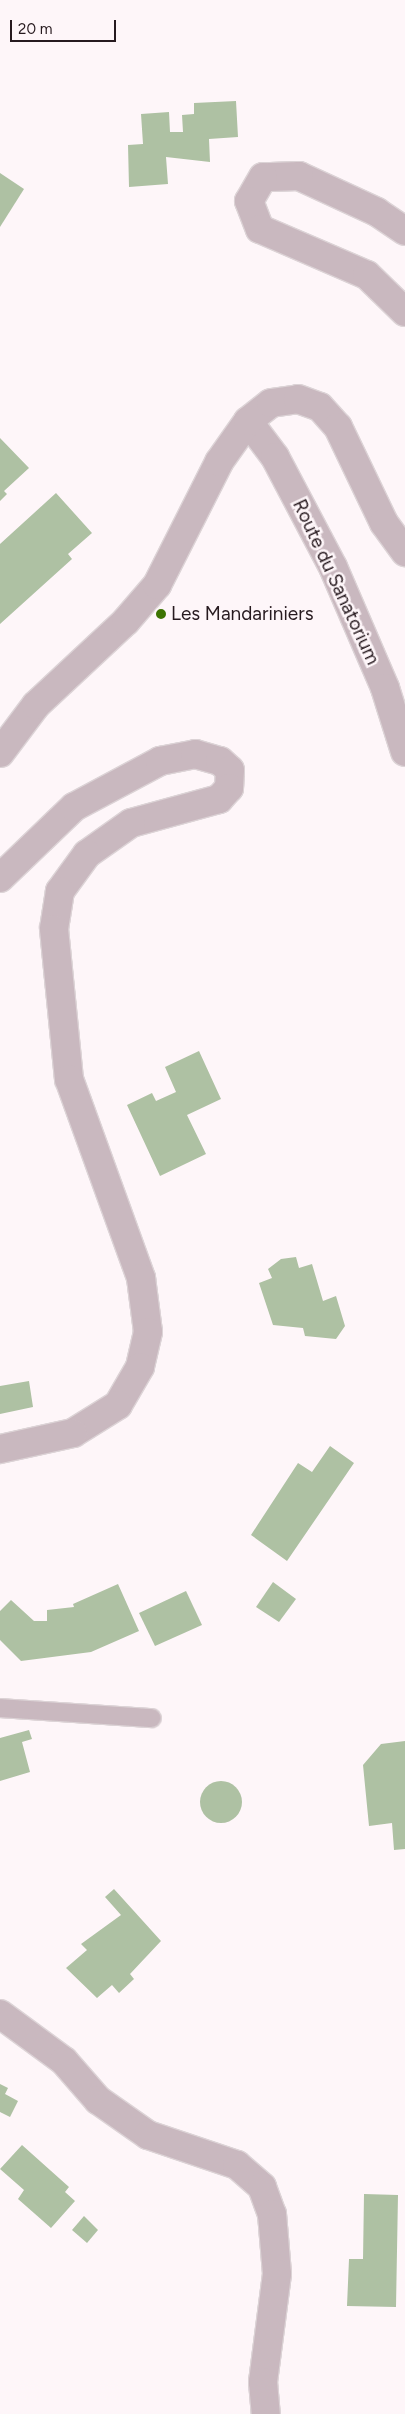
<!DOCTYPE html>
<html>
<head>
<meta charset="utf-8">
<style>
	body { margin:0 }
	#map { position:relative; width:405px; height:2414px; overflow:hidden; background:#fef6f9; font-family:Figtree,sans-serif }
	div>[style] { position:absolute }
	.building>* { inset:0; background:#aec1a3 }
	.round { border-radius:50% }
	.roads { filter:drop-shadow(1px 0 #dcd3d6) drop-shadow(-1px 0 #dcd3d6) drop-shadow(0 1px #dcd3d6) drop-shadow(0 -1px #dcd3d6) }
	.service>* { height:18px; margin:-9px; padding:0 9px; transform-origin:9px; border-radius:9px; background:#c9b8bf }
	.minor>* { height:28px; margin:-14px; padding:0 14px; transform-origin:14px; border-radius:14px; background:#c9b8bf }
	.tertiary>* { height:28px; margin:-14px; padding:0 14px; transform-origin:14px; border-radius:14px; background:#c9b8bf }
	.dots>* { width:14px; height:14px; translate:-50% -50%; box-sizing:border-box; border:2px solid #fef6f9; border-radius:50% }
	span { translate:-50% -50%; white-space:nowrap; text-align:center; line-height:1.15; -webkit-text-stroke:5px #fef6f9; paint-order:stroke }
	.street-label { font-size:19px; color:#271a1f }
	.poi-label { font-size:19px; color:#271a1f }
	.left { translate:0 -50%; text-align:left }
	.scale { position:absolute; left:10px; top:20px; width:106px; height:22px; box-sizing:border-box; border:2px solid #271a1f; border-top:0; padding-left:6px; font-size:15px; line-height:18px; white-space:nowrap; color:#271a1f; -webkit-text-stroke:4px #fef6f9; paint-order:stroke }
</style>
</head>
<body>
<div id="map">
	<div class="building">
		<i style="clip-path:polygon(236px 101px,238px 137px,209px 139px,210px 162px,166px 157px,168px 184px,129px 187px,128px 145px,143px 144px,141px 114px,169px 112px,170px 132px,183px 132px,182px 115px,194px 114px,194px 103px)"></i>
		<i style="clip-path:polygon(0 173px,24px 189px,0 227px)"></i>
		<i style="clip-path:polygon(0 438px,29px 468px,4px 491px,7px 494px,0 501px)"></i>
		<i style="clip-path:polygon(56px 493px,92px 533px,68px 554px,72px 559px,0 624px,0 544px)"></i>
		<i style="clip-path:polygon(199px 1051px,221px 1099px,187px 1115px,206px 1154px,160px 1176px,127px 1105px,152px 1093px,156px 1101px,176px 1092px,165px 1067px)"></i>
		<i style="clip-path:polygon(296px 1257px,299px 1268px,312px 1264px,323px 1301px,336px 1296px,345px 1326px,336px 1339px,305px 1336px,303px 1328px,273px 1325px,259px 1283px,272px 1278px,268px 1269px,281px 1259px)"></i>
		<i style="clip-path:polygon(29px 1381px,33px 1407px,0 1414px,0 1386px)"></i>
		<i style="clip-path:polygon(330px 1446px,354px 1463px,287px 1561px,251px 1535px,298px 1463px,312px 1472px)"></i>
		<i style="clip-path:polygon(273px 1582px,296px 1599px,279px 1622px,256px 1607px)"></i>
		<i style="clip-path:polygon(118px 1584px,139px 1631px,91px 1652px,21px 1661px,0 1640px,0 1611px,11px 1600px,34px 1621px,47px 1621px,47px 1610px,74px 1607px,73px 1604px)"></i>
		<i style="clip-path:polygon(186px 1591px,202px 1625px,155px 1646px,139px 1613px)"></i>
		<i style="clip-path:polygon(29px 1730px,32px 1739px,22px 1742px,30px 1772px,0 1781px,0 1738px)"></i>
		<i style="clip-path:polygon(405px 1741px,405px 1849px,394px 1850px,392px 1823px,369px 1826px,363px 1765px,381px 1744px)"></i>
		<i class="round" style="left:200px;top:1781px;width:42px;height:42px"></i>
		<i style="clip-path:polygon(114px 1889px,161px 1941px,130px 1974px,134px 1979px,119px 1993px,112px 1985px,97px 1998px,66px 1968px,87px 1950px,81px 1944px,121px 1915px,105px 1897px)"></i>
		<i style="clip-path:polygon(0 2084px,8px 2088px,5px 2094px,18px 2101px,10px 2117px,0 2112px)"></i>
		<i style="clip-path:polygon(22px 2145px,69px 2187px,65px 2192px,75px 2201px,51px 2228px,18px 2199px,24px 2190px,0 2169px)"></i>
		<i style="clip-path:polygon(364px 2194px,398px 2195px,396px 2307px,347px 2306px,349px 2259px,363px 2259px)"></i>
		<i style="clip-path:polygon(84px 2216px,98px 2230px,87px 2243px,72px 2230px)"></i>
	</div>
	<div class="roads">
		<div class="service">
			<i style="left:0;top:1708px;width:152px;rotate:3.8deg"></i>
		</div>
		<div class="minor">
			<i style="left:248px;top:421px;width:45px;rotate:53.1deg"></i>
			<i style="left:275px;top:457px;width:124px;rotate:62.2deg"></i>
			<i style="left:333px;top:567px;width:132px;rotate:66.7deg"></i>
			<i style="left:385px;top:688px;width:67px;rotate:72.6deg"></i>
		</div>
		<div class="tertiary">
			<i style="left:405px;top:231px;width:34px;rotate:-146deg"></i>
			<i style="left:377px;top:212px;width:86px;rotate:-155.2deg"></i>
			<i style="left:299px;top:176px;width:36px;rotate:178deg"></i>
			<i style="left:263px;top:177px;width:28px;rotate:120deg"></i>
			<i style="left:249px;top:201px;width:30px;rotate:69deg"></i>
			<i style="left:260px;top:229px;width:116px;rotate:23.3deg"></i>
			<i style="left:367px;top:275px;width:53px;rotate:44.2deg"></i>
			<i style="left:0;top:753px;width:60px;rotate:-53.1deg"></i>
			<i style="left:36px;top:705px;width:123px;rotate:-43deg"></i>
			<i style="left:126px;top:621px;width:48px;rotate:-49.3deg"></i>
			<i style="left:157px;top:585px;width:138px;rotate:-63.2deg"></i>
			<i style="left:219px;top:462px;width:50px;rotate:-54.7deg"></i>
			<i style="left:248px;top:421px;width:29px;rotate:-38deg"></i>
			<i style="left:271px;top:403px;width:27px;rotate:-8deg"></i>
			<i style="left:298px;top:399px;width:23px;rotate:20deg"></i>
			<i style="left:320px;top:407px;width:27px;rotate:48deg"></i>
			<i style="left:338px;top:427px;width:106px;rotate:64.4deg"></i>
			<i style="left:384px;top:523px;width:36px;rotate:54deg"></i>
			<i style="left:0;top:878px;width:103px;rotate:-43.8deg"></i>
			<i style="left:74px;top:807px;width:98px;rotate:-28.1deg"></i>
			<i style="left:160px;top:761px;width:36px;rotate:-11deg"></i>
			<i style="left:195px;top:754px;width:26px;rotate:16deg"></i>
			<i style="left:220px;top:761px;width:13px;rotate:42deg"></i>
			<i style="left:230px;top:770px;width:18px;rotate:93deg"></i>
			<i style="left:229px;top:788px;width:15px;rotate:132deg"></i>
			<i style="left:219px;top:799px;width:91px;rotate:164.7deg"></i>
			<i style="left:131px;top:823px;width:54px;rotate:144.8deg"></i>
			<i style="left:87px;top:854px;width:46px;rotate:126.1deg"></i>
			<i style="left:60px;top:891px;width:38px;rotate:99deg"></i>
			<i style="left:54px;top:929px;width:151px;rotate:84.3deg"></i>
			<i style="left:69px;top:1079px;width:212px;rotate:70.1deg"></i>
			<i style="left:141px;top:1278px;width:54px;rotate:82.6deg"></i>
			<i style="left:148px;top:1332px;width:36px;rotate:103deg"></i>
			<i style="left:140px;top:1367px;width:44px;rotate:120.1deg"></i>
			<i style="left:118px;top:1405px;width:53px;rotate:148.1deg"></i>
			<i style="left:73px;top:1433px;width:75px;rotate:167.6deg"></i>
			<i style="left:0;top:2014px;width:79px;rotate:36.3deg"></i>
			<i style="left:64px;top:2061px;width:52px;rotate:48.9deg"></i>
			<i style="left:98px;top:2100px;width:61px;rotate:35deg"></i>
			<i style="left:148px;top:2135px;width:94px;rotate:18.6deg"></i>
			<i style="left:237px;top:2165px;width:33px;rotate:41deg"></i>
			<i style="left:262px;top:2187px;width:29px;rotate:70deg"></i>
			<i style="left:272px;top:2214px;width:60px;rotate:85.2deg"></i>
			<i style="left:277px;top:2274px;width:109px;rotate:97.4deg"></i>
			<i style="left:263px;top:2382px;width:32px;rotate:85deg"></i>
		</div>
	</div>
	<div class="dots">
		<i style="left:161px;top:614px;background:#3d7402"></i>
	</div>
	<div class="street-label">
		<span style="left:336px;top:582px;rotate:65deg">Route du Sanatorium</span>
	</div>
	<div class="poi-label">
		<span class="left" style="left:171px;top:614px">Les Mandariniers</span>
	</div>
	<div class="scale">20 m</div>
</div>
</body>
</html>
